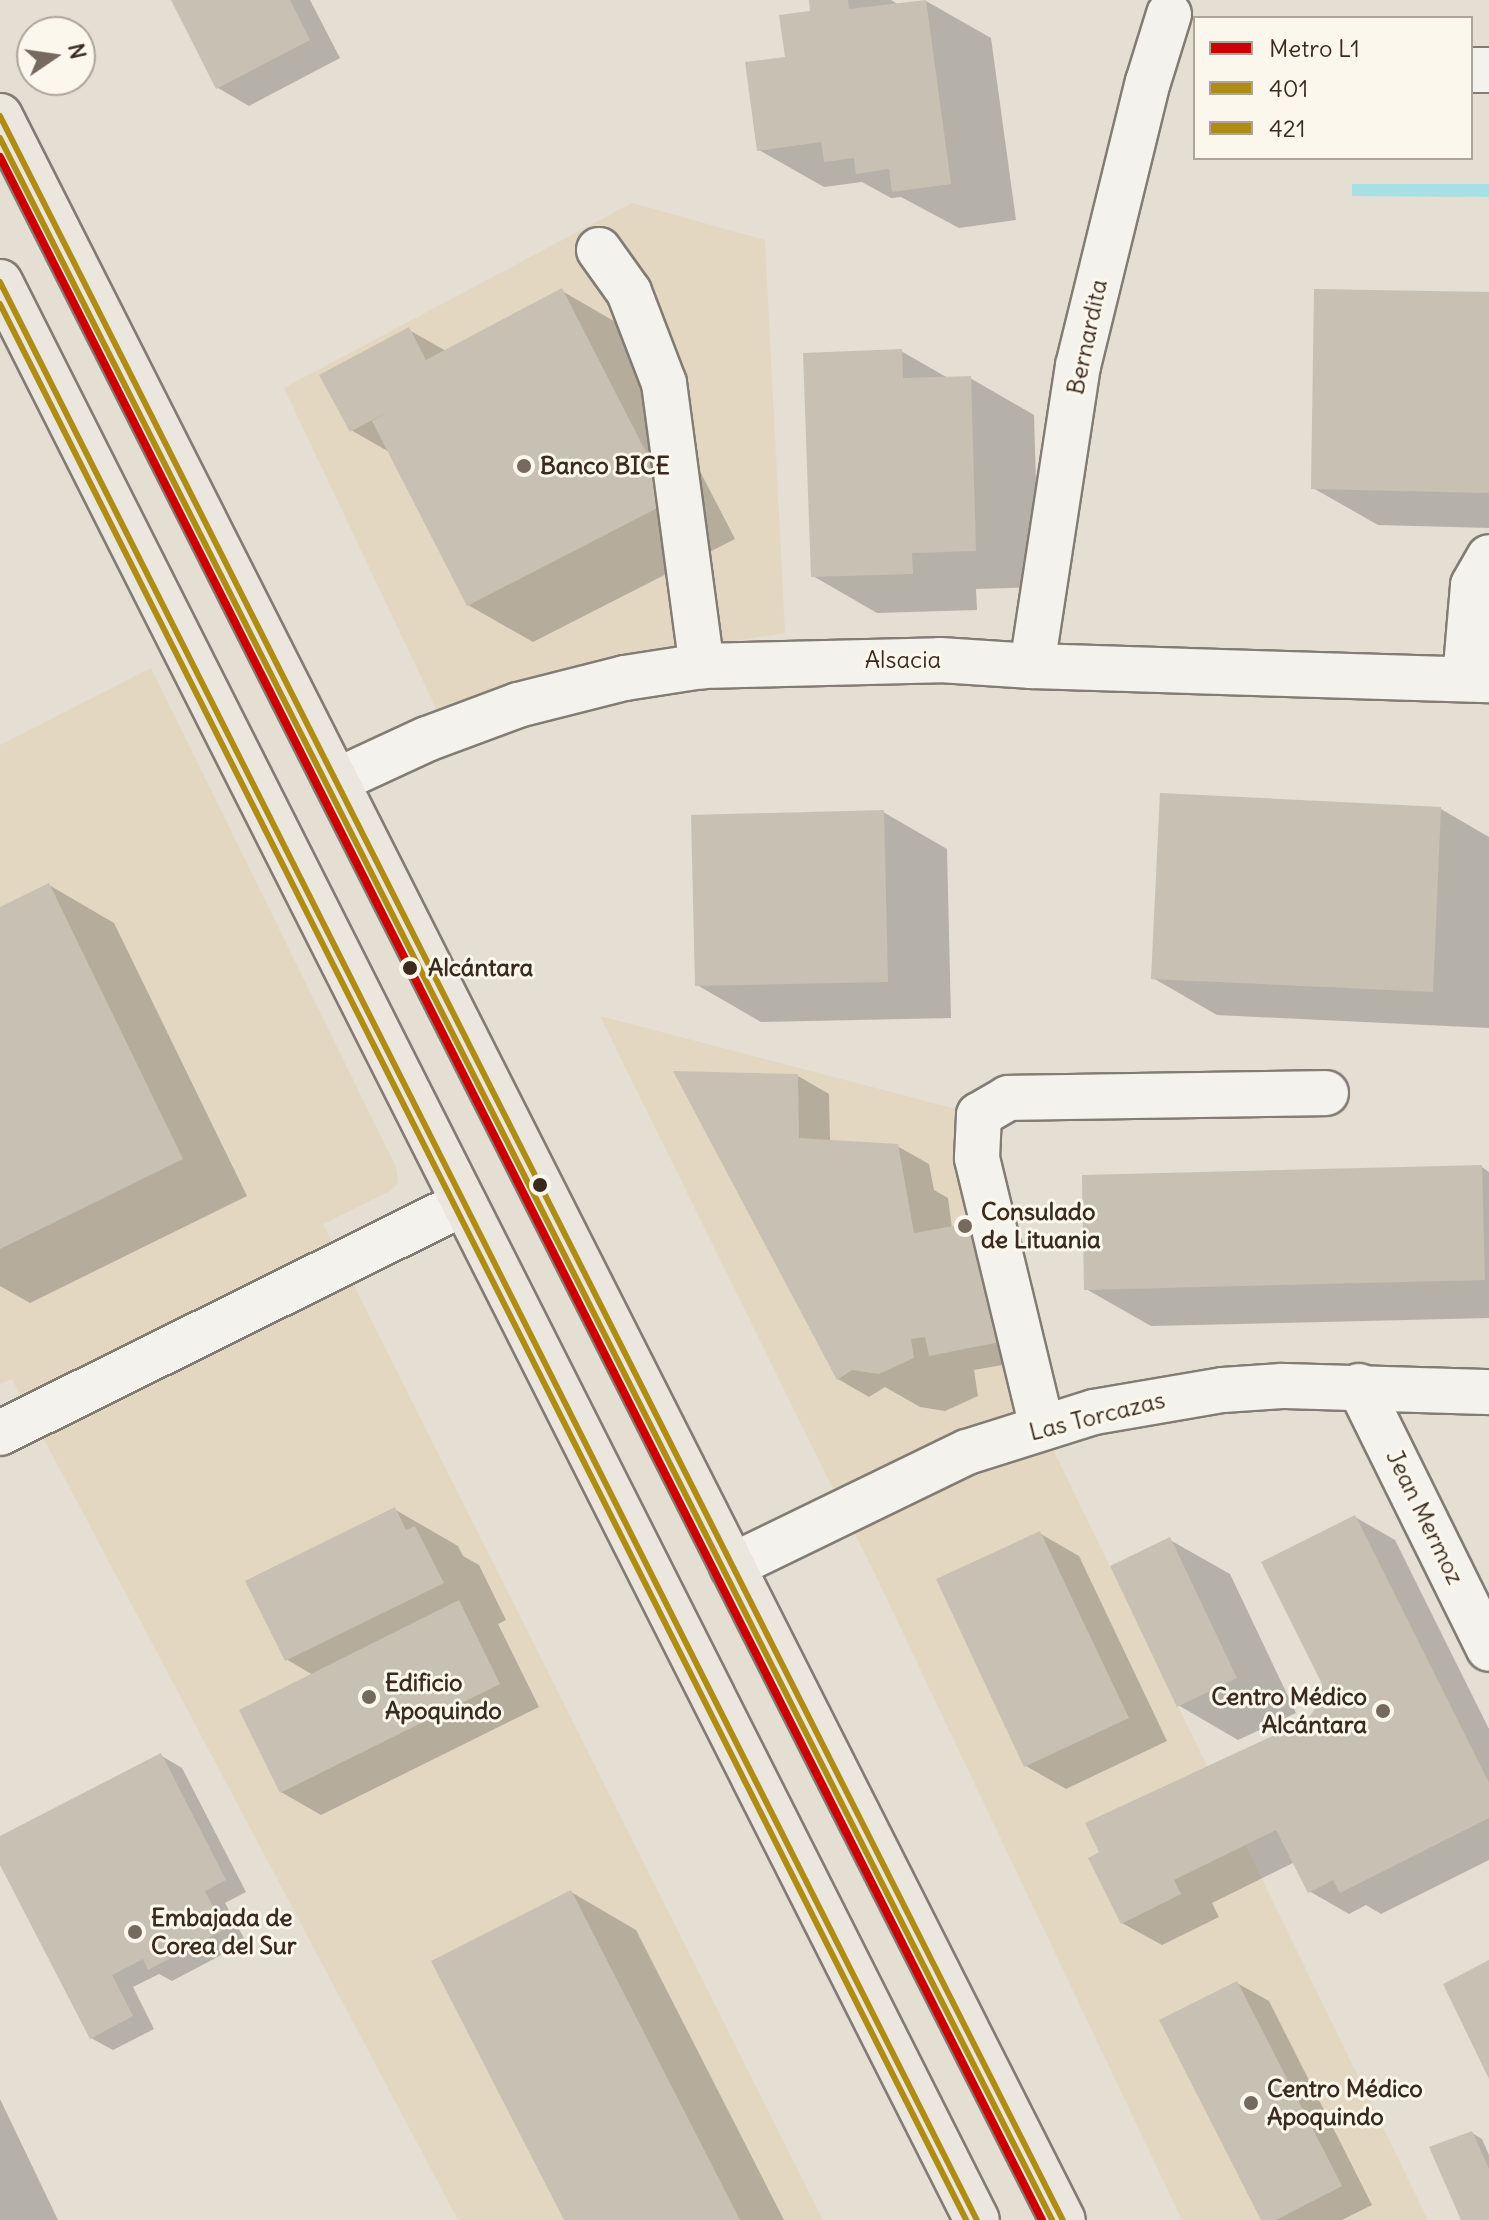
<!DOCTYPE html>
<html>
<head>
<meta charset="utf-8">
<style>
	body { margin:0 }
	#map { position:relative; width:1489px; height:2220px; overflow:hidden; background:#e4ded3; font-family:Delius,sans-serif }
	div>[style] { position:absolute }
	.built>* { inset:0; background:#e3d7c2 }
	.water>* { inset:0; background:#a8dfe4 }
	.shadow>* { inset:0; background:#0003 }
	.building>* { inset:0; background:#c8c0b2 }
	.roads { filter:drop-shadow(2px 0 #827c74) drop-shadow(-2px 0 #827c74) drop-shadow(0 2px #827c74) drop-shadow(0 -2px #827c74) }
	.minor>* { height:44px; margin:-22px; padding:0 22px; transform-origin:22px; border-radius:22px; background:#f3f2ec }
	.major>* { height:44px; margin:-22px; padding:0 22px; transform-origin:22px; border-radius:22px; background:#ece7de }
	.bus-1>* { height:6px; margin:-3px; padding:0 3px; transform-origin:3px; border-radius:3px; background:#af8c14 }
	.bus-2>* { height:6px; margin:-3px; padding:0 3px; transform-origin:3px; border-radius:3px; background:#af8c14 }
	.metro-1>* { height:8px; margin:-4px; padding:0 4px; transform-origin:4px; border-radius:4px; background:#c00 }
	.dots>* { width:22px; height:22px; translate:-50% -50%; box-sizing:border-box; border:4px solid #fbf7ec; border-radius:50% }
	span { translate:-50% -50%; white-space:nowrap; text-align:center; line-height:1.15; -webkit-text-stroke:6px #fbf7ec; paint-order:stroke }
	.street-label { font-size:24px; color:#3b2a1e }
	.poi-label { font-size:24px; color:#3b2a1e; font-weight:700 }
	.left { translate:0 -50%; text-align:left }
	.right { translate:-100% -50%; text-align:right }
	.stop-label { font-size:24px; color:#3b2a1e; font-weight:700 }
	.legend { position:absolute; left:1193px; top:16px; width:280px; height:144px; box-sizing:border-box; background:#fbf7ec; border:2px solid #aea59a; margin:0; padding:10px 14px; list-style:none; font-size:24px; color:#3b2a1e }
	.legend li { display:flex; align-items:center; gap:16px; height:40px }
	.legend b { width:40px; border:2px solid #aea59a }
	.north { position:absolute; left:16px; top:16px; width:80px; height:80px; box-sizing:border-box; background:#fbf7ec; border:2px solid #aea59a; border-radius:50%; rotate:77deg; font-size:22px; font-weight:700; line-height:32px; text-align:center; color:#3b2a1e }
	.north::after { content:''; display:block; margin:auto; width:28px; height:36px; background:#76695d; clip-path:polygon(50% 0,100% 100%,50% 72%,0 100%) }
</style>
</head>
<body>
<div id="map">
	<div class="built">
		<i style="clip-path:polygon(632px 203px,765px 240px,785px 633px,621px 659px,441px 719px,284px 388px)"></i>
		<i style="clip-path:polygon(151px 668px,396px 1167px,398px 1183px,390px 1191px,323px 1224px,823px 2220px,458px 2220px,12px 1379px,0 1384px,0 745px)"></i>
		<i style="clip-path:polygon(600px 1016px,979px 1115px,1042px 1427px,1428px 2220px,1182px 2220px,874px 1572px)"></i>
	</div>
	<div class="water">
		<i style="clip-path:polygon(1352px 184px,1489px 184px,1489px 197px,1352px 196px)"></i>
	</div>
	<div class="shadow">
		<i style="clip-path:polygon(173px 0,310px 0,340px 58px,249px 106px,218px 88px)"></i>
		<i style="clip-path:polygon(811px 0,891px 0,899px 5px,926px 1px,991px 38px,1016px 220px,959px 228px,901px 197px,891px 198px,862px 182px,824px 187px,759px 150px,787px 59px,812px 13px)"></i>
		<i style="clip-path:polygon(562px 291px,626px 328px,735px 539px,533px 642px,468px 605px,391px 453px,351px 430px,409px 330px,446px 351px)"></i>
		<i style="clip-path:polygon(1489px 294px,1489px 528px,1378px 525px,1313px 488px)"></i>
		<i style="clip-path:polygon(901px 351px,948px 378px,970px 378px,1034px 415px,1039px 587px,976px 589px,977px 610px,877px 613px,813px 576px)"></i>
		<i style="clip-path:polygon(1441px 809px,1489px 837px,1489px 1028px,1217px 1015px,1153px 978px)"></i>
		<i style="clip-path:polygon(883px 812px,947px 849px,951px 1018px,761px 1022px,697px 985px)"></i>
		<i style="clip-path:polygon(49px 885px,114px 923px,247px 1196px,30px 1303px,0 1286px,0 909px)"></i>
		<i style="clip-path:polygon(677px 1073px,798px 1076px,829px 1094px,830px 1142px,897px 1146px,929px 1164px,934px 1190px,948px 1198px,952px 1228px,1030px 1360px,974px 1370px,978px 1396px,945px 1411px,920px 1407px,885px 1387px,869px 1397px,838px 1379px)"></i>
		<i style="clip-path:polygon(1482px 1167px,1489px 1172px,1489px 1318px,1151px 1326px,1086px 1289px)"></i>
		<i style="clip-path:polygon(394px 1509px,458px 1546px,463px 1556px,479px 1565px,506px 1620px,498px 1624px,539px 1707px,321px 1815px,281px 1792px,313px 1675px,286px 1659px)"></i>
		<i style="clip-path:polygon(1355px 1517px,1395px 1540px,1489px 1729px,1489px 1860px,1381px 1914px,1366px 1905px,1349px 1914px,1309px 1891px,1295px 1862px,1212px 1903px,1219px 1917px,1162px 1945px,1122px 1923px,1322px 1703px)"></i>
		<i style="clip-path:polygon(1039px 1533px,1079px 1556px,1167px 1741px,1066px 1789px,1026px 1766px)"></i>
		<i style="clip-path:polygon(1170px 1540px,1230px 1574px,1296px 1713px,1238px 1740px,1178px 1705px)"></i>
		<i style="clip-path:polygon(160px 1755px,182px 1768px,246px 1892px,225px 1903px,246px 1942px,172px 1981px,159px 1974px,133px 1987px,154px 2029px,113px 2050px,91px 2038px,0 1861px,0 1838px)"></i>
		<i style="clip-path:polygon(571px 1892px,636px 1930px,784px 2220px,566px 2220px)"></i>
		<i style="clip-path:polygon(1237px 1983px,1269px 2001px,1372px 2205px,1342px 2220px,1263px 2220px)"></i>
		<i style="clip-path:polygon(0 2099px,58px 2220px,0 2220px)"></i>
		<i style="clip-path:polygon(1472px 2133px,1482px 2139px,1489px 2155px,1489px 2220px,1463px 2220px)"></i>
	</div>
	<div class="building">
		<i style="clip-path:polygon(171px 0,290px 0,310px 40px,216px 89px)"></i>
		<i style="clip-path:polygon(809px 0,848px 0,849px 9px,926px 0,951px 184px,892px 192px,889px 169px,856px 174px,854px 158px,824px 162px,821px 142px,757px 151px,745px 62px,785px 57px,779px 15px,810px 11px)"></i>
		<i style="clip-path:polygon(562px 288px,671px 501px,467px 606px,372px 421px,387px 412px,350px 432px,319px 375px,409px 327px,426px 360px)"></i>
		<i style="clip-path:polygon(1314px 289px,1489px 292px,1489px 493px,1311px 489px)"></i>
		<i style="clip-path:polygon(902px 349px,903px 378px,971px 376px,976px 551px,912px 553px,913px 574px,811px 577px,803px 353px)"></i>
		<i style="clip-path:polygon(1160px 793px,1441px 807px,1433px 992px,1151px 979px)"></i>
		<i style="clip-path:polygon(884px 810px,888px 982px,695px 986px,691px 815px)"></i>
		<i style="clip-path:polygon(49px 883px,183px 1159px,0 1249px,0 907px)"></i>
		<i style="clip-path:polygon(673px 1071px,798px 1074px,799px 1138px,898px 1144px,914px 1233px,975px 1222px,1000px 1342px,929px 1356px,925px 1337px,911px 1339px,914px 1358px,879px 1374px,852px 1370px,837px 1380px)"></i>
		<i style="clip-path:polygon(1482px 1165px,1485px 1280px,1084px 1290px,1082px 1175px)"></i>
		<i style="clip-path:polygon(395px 1507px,406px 1530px,415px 1526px,444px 1583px,285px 1661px,245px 1581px)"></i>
		<i style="clip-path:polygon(1355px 1515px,1489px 1783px,1489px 1818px,1340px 1893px,1333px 1880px,1308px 1893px,1276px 1830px,1174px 1880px,1181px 1894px,1121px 1924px,1088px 1858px,1099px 1852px,1085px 1823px,1307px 1720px,1320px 1702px,1322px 1684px,1261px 1562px)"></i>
		<i style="clip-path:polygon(1040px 1531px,1129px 1718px,1024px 1767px,936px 1579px)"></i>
		<i style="clip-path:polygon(1170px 1537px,1237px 1678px,1177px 1707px,1110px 1566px)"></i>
		<i style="clip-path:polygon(459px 1600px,500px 1684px,280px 1793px,239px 1710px)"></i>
		<i style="clip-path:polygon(161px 1753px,226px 1880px,205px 1891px,225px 1929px,148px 1970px,143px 1959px,112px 1975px,133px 2016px,90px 2039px,0 1865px,0 1836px)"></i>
		<i style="clip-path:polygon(571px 1890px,740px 2220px,564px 2220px,431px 1961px)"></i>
		<i style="clip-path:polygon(1489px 1960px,1489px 2079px,1443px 1984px)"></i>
		<i style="clip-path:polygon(1237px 1981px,1342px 2186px,1276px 2220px,1261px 2220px,1159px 2020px)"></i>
		<i style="clip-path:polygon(1472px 2131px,1489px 2169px,1489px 2220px,1461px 2220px,1429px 2147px)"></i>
	</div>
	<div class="roads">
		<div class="minor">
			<i style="left:1471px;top:70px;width:18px"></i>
			<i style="left:599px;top:250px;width:52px;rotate:54.5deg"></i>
			<i style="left:629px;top:292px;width:97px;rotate:69deg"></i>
			<i style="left:664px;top:383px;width:286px;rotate:82.4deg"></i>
			<i style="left:1032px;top:666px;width:304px;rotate:-81.3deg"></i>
			<i style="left:1078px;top:366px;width:292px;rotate:-76.2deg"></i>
			<i style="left:1148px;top:82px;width:71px;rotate:-72.8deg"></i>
			<i style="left:1465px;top:679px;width:94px;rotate:-85.1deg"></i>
			<i style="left:1473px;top:585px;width:32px;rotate:-60deg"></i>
			<i style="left:336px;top:781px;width:100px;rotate:-24.8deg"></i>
			<i style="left:427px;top:739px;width:97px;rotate:-20.5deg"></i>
			<i style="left:518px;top:705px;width:110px;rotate:-14.2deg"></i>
			<i style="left:625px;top:678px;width:78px;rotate:-8.9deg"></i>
			<i style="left:702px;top:666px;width:238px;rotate:-1.4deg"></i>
			<i style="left:940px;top:660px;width:92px;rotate:3.7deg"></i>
			<i style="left:1032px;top:666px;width:457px;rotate:1.8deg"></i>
			<i style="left:1359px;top:1386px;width:293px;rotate:63.7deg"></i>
			<i style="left:1042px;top:1427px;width:277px;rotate:-103.6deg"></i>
			<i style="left:977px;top:1158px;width:43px;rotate:-87.3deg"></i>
			<i style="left:979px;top:1115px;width:34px;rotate:-30deg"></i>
			<i style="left:1008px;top:1098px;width:318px;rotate:-0.9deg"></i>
			<i style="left:0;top:1433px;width:518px;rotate:-26.37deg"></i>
			<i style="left:732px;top:1566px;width:261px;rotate:-25.9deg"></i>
			<i style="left:967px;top:1452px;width:133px;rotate:-17.5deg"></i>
			<i style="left:1094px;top:1412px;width:131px;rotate:-9.7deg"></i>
			<i style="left:1223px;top:1390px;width:59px;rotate:-3.9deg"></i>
			<i style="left:1282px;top:1386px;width:207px;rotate:1.7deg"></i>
		</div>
		<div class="major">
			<i style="left:0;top:116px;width:2357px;rotate:63.2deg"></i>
			<i style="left:0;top:282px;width:2170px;rotate:63.25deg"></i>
		</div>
	</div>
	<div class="bus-1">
		<i style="left:0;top:116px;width:2357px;rotate:63.2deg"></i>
		<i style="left:0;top:282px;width:2170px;rotate:63.25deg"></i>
	</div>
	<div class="bus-2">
		<i style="left:0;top:138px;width:2333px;rotate:63.19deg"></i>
		<i style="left:0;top:304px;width:2146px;rotate:63.24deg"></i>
	</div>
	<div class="metro-1">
		<i style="left:0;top:157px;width:2311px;rotate:63.2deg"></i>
	</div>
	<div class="dots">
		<i style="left:524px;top:466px;background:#76695d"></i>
		<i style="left:410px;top:968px;background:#3b2a1e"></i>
		<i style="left:540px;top:1185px;background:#3b2a1e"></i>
		<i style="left:965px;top:1226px;background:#76695d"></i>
		<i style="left:369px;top:1697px;background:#76695d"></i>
		<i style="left:1383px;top:1711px;background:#76695d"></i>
		<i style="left:135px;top:1932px;background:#76695d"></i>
		<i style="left:1251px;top:2103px;background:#76695d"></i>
	</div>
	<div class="street-label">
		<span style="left:1087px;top:337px;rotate:-78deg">Bernardita</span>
		<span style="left:903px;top:660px">Alsacia</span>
		<span style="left:1097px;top:1416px;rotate:-14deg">Las Torcazas</span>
		<span style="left:1425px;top:1517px;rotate:64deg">Jean Mermoz</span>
	</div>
	<div class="poi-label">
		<span class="left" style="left:540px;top:466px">Banco BICE</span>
		<span class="left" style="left:981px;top:1226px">Consulado<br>de Lituania</span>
		<span class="left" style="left:385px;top:1697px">Edificio<br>Apoquindo</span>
		<span class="right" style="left:1367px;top:1711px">Centro Médico<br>Alcántara</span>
		<span class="left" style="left:151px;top:1932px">Embajada de<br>Corea del Sur</span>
		<span class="left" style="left:1267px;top:2103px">Centro Médico<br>Apoquindo</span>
	</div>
	<div class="stop-label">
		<span class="left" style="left:428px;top:968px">Alcántara</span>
	</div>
	<ul class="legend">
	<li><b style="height:10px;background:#c00"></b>Metro L1</li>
	<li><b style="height:10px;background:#af8c14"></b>401</li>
	<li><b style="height:10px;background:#af8c14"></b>421</li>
	</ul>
	<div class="north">N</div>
</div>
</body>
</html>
